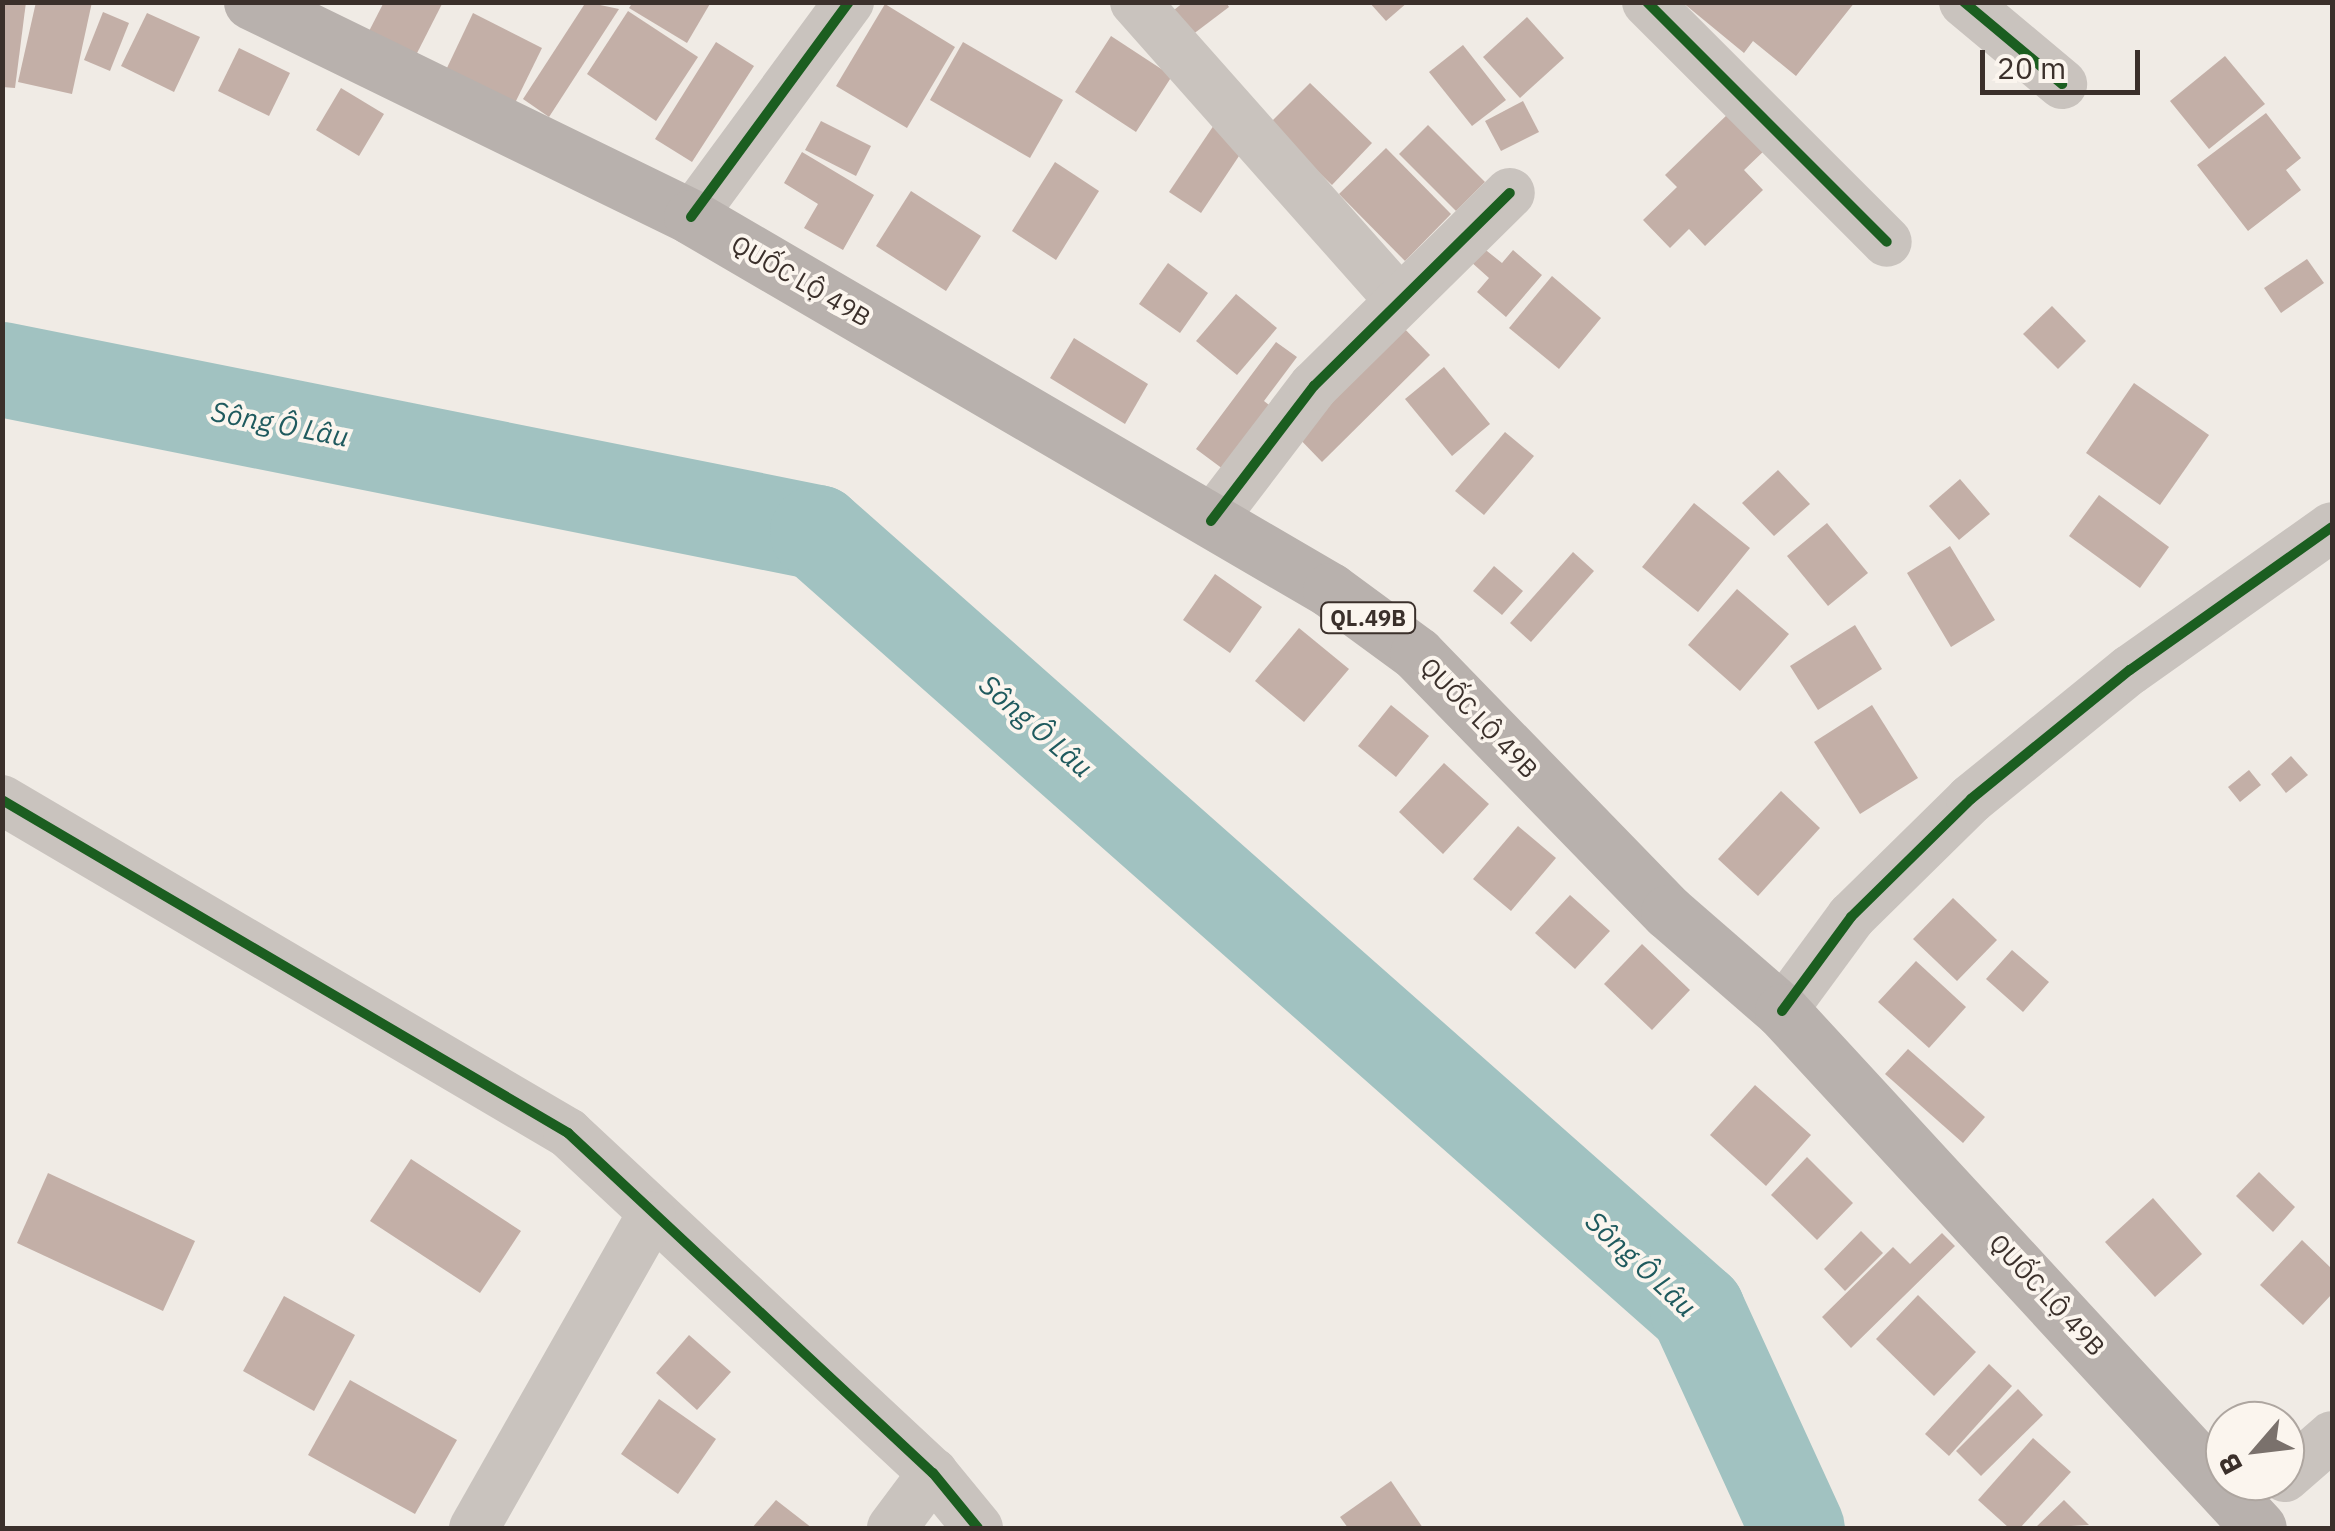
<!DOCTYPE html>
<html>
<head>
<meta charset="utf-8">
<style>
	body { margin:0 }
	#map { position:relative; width:2335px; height:1531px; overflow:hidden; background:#f0ebe5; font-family:"IBM Plex Sans",sans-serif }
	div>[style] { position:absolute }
	.river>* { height:95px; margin:-47.5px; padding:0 47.5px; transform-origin:47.5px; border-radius:47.5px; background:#a1c2c1 }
	.building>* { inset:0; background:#c3afa7 }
	.street>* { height:50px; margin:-25px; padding:0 25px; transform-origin:25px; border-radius:25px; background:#c9c3be }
	.primary>* { height:55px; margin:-27.5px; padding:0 27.5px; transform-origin:27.5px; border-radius:27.5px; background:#b8b1ad }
	.cycleway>* { height:10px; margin:-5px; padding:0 5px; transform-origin:5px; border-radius:5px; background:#1b5e20 }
	span { translate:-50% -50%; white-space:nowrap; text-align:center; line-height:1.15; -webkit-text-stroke:8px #fbf5ee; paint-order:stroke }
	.shield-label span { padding:2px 8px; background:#fbf5ee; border:2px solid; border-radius:8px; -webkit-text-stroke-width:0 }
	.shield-label { font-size:22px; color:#3b302b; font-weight:700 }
	.street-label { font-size:25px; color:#3b302b }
	.water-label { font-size:28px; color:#1f5a5e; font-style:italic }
	.frame { position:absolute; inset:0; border:5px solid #3b302b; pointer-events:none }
	.north { position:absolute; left:2205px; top:1401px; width:100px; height:100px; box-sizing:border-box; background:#fbf5ee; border:2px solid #aea6a0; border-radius:50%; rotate:242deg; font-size:28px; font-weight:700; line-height:40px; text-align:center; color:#3b302b }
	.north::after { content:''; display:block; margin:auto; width:35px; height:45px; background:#7a716c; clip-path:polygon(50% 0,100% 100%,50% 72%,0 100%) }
	.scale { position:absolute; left:1980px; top:50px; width:160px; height:45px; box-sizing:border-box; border:5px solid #3b302b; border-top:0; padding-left:12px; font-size:30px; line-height:35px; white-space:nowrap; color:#3b302b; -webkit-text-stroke:8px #fbf5ee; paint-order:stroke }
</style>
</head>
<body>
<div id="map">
	<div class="river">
		<i style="left:2px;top:369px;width:831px;rotate:11.31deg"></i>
		<i style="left:817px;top:532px;width:1175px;rotate:41.48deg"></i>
		<i style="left:1697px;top:1310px;width:240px;rotate:65.4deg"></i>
	</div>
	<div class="building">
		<i style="clip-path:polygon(2px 2px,26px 2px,15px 88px,2px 87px)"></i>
		<i style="clip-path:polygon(36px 2px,92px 2px,72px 94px,18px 82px)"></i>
		<i style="clip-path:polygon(384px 2px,443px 2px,413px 61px,366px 37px)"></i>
		<i style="clip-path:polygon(586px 2px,619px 9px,549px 117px,523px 99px)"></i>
		<i style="clip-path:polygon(633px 2px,711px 2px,687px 43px,629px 8px)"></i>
		<i style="clip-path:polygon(1184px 2px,1226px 2px,1229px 7px,1192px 35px,1174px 10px)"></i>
		<i style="clip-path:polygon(1369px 2px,1408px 2px,1386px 21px)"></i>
		<i style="clip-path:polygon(1682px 2px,1855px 2px,1796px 76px,1753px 41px,1744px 53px)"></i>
		<i style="clip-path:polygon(885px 4px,955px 47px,907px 128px,836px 86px)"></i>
		<i style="clip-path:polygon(628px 11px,698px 57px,656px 121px,587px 74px)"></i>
		<i style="clip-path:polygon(103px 12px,129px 23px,110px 71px,84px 60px)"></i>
		<i style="clip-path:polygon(147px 13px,200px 37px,174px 92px,121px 66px)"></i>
		<i style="clip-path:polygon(473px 13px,542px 48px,515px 103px,446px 70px)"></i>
		<i style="clip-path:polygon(1527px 17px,1564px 58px,1520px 98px,1483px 57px)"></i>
		<i style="clip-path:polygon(1111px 36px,1172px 76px,1136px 132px,1075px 92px)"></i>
		<i style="clip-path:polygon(716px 42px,754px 66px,692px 162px,655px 139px)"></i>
		<i style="clip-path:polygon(963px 42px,1063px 100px,1030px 158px,930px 100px)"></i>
		<i style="clip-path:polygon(1463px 45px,1506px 100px,1472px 126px,1429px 72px)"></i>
		<i style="clip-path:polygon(239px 48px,290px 73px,269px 116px,218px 91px)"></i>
		<i style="clip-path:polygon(2225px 56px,2265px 104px,2209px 149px,2170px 101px)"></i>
		<i style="clip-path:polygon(1310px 83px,1372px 143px,1332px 185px,1269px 124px)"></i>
		<i style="clip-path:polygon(341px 88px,384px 114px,359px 156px,316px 130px)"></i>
		<i style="clip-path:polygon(1523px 101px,1539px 132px,1501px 151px,1485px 121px)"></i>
		<i style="clip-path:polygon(1731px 111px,1766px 149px,1744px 170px,1763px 190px,1705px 246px,1689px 229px,1670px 248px,1643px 220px,1677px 187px,1665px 175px)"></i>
		<i style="clip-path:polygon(2266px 113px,2301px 158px,2286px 170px,2301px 190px,2248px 231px,2197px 165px)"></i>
		<i style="clip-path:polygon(821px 121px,871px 146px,856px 176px,805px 150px)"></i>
		<i style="clip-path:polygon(1216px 122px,1247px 144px,1201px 213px,1169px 192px)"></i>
		<i style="clip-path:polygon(1428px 125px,1485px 182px,1456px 211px,1399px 154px)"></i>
		<i style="clip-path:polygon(1386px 148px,1451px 214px,1405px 261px,1339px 194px)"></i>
		<i style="clip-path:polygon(802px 152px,874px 195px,843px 250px,804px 228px,818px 204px,784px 183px)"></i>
		<i style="clip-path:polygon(1055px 162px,1099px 191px,1056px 260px,1012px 231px)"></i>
		<i style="clip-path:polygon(911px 191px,981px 236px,946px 291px,876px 246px)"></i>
		<i style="clip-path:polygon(1482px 247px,1502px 263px,1513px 250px,1542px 275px,1506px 317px,1477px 292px,1489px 278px,1470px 261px)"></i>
		<i style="clip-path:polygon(2307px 259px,2324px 283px,2281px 313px,2264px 288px)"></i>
		<i style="clip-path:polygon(1168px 263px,1208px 293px,1180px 333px,1139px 304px)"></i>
		<i style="clip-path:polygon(1552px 276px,1601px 318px,1559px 369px,1509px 328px)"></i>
		<i style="clip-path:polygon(1236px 294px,1277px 328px,1237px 375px,1196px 341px)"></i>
		<i style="clip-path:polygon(2052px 306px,2086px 341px,2058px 369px,2023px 334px)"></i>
		<i style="clip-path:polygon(1400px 324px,1430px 355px,1322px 462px,1292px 431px)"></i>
		<i style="clip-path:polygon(1074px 338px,1148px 384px,1125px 424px,1050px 378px)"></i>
		<i style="clip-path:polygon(1276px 342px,1297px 357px,1264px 401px,1277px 411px,1231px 475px,1196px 449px)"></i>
		<i style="clip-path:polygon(1444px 367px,1490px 424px,1452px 456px,1405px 399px)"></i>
		<i style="clip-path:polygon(2134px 383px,2209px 435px,2160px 505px,2086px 453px)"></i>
		<i style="clip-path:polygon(1505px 432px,1534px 456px,1484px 515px,1455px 491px)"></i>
		<i style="clip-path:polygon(1778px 470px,1810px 504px,1774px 536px,1742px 503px)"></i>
		<i style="clip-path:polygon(1960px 479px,1990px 514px,1959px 540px,1929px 506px)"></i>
		<i style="clip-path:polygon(2099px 495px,2169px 547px,2140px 588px,2069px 536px)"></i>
		<i style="clip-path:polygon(1694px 503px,1750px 548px,1698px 612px,1642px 567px)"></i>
		<i style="clip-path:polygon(1827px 523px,1868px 573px,1828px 606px,1787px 556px)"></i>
		<i style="clip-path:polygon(1950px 546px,1995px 620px,1951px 647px,1907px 573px)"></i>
		<i style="clip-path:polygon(1573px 552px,1594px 571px,1531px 642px,1510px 623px)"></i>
		<i style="clip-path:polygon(1494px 566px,1523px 591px,1502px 615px,1473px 591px)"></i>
		<i style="clip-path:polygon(1215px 574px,1262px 607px,1230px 653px,1183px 620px)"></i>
		<i style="clip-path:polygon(1737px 589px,1789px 634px,1740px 691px,1688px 645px)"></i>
		<i style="clip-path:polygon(1855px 625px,1882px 669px,1818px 710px,1790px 666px)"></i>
		<i style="clip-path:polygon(1299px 628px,1349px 669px,1304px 722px,1255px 681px)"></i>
		<i style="clip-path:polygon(1391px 705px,1429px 736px,1396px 777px,1358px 746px)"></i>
		<i style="clip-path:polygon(1872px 705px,1918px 778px,1860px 814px,1814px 742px)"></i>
		<i style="clip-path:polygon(2291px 756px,2308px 775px,2286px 793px,2271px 774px)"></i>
		<i style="clip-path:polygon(1444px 763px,1489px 804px,1443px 854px,1399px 812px)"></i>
		<i style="clip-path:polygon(2249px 770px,2261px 785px,2240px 802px,2228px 787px)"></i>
		<i style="clip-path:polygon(1781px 791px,1820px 828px,1758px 896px,1718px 859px)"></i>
		<i style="clip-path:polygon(1518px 826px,1556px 858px,1511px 911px,1473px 879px)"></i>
		<i style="clip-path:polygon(1570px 895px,1610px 931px,1575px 969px,1535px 933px)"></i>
		<i style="clip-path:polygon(1953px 898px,1997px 940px,1957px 981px,1913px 939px)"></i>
		<i style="clip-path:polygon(1642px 944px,1690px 990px,1652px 1030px,1604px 984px)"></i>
		<i style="clip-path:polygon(2012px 950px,2049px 982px,2023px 1012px,1986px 979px)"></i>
		<i style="clip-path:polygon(1916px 961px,1966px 1007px,1929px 1048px,1878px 1002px)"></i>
		<i style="clip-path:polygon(1908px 1049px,1985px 1117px,1963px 1143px,1885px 1074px)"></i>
		<i style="clip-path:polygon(1755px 1085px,1811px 1135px,1766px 1186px,1710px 1135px)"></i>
		<i style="clip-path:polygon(1807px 1157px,1853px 1203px,1817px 1240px,1771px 1195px)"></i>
		<i style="clip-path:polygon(411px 1159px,521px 1231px,480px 1293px,370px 1221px)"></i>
		<i style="clip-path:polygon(2259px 1172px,2295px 1207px,2273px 1232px,2236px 1196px)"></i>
		<i style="clip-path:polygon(48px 1173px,195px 1241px,163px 1311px,17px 1243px)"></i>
		<i style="clip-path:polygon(2153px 1198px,2202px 1254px,2155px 1297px,2105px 1242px)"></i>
		<i style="clip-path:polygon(1861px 1231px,1883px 1253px,1845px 1291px,1824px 1269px)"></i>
		<i style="clip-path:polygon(1942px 1233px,1955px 1246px,1851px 1348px,1822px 1317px,1893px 1247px,1910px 1264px)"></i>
		<i style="clip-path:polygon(2302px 1240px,2332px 1269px,2332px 1294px,2303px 1325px,2260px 1285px)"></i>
		<i style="clip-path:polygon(1918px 1295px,1976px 1352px,1934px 1396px,1876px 1339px)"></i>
		<i style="clip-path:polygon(284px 1296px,355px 1335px,314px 1411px,243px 1371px)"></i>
		<i style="clip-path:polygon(689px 1335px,731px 1372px,697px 1410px,656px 1373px)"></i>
		<i style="clip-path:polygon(1989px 1364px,2012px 1386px,1949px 1456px,1925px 1434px)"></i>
		<i style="clip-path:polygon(350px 1380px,457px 1440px,415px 1514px,308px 1455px)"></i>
		<i style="clip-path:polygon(2018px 1389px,2043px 1415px,1981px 1476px,1956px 1451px)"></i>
		<i style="clip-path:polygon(659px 1399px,716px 1439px,678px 1494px,621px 1454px)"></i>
		<i style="clip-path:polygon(2033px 1438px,2071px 1472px,2020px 1528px,2009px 1528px,1978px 1500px)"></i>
		<i style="clip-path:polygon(1391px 1481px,1423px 1528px,1348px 1528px,1340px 1517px)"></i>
		<i style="clip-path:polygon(776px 1500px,812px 1528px,752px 1528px)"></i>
		<i style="clip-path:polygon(2064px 1500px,2089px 1525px,2035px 1528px)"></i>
	</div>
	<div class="street">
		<i style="left:1135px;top:2px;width:399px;rotate:48.4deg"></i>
		<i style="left:1647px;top:2px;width:339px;rotate:45deg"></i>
		<i style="left:1964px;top:2px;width:128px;rotate:39.9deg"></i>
		<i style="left:691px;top:217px;width:267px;rotate:-53.7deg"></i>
		<i style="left:1211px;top:521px;width:170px;rotate:-52.7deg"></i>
		<i style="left:1314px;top:386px;width:275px;rotate:-44.6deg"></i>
		<i style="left:2px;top:800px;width:657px;rotate:30.47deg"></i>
		<i style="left:568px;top:1133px;width:499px;rotate:43deg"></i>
		<i style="left:933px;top:1473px;width:71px;rotate:50.7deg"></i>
		<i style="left:1782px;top:1011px;width:117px;rotate:-53.7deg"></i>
		<i style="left:1851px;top:917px;width:168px;rotate:-44.5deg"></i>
		<i style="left:1971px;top:799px;width:205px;rotate:-39.1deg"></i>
		<i style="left:2130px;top:670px;width:247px;rotate:-35.3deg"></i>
		<i style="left:2285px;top:1477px;width:62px;rotate:-41.1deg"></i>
		<i style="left:474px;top:1528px;width:358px;rotate:-60.4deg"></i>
		<i style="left:892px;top:1528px;width:69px;rotate:-53.3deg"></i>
	</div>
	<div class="primary">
		<i style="left:251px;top:2px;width:490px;rotate:26deg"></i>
		<i style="left:691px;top:217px;width:740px;rotate:30.27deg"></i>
		<i style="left:1330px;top:590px;width:108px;rotate:36.3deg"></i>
		<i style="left:1417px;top:654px;width:360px;rotate:45.8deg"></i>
		<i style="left:1668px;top:912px;width:151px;rotate:41deg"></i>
		<i style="left:1782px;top:1011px;width:703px;rotate:47.3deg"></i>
	</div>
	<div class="cycleway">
		<i style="left:1647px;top:2px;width:339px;rotate:45deg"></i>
		<i style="left:1964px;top:2px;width:128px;rotate:39.9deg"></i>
		<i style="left:691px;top:217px;width:267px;rotate:-53.7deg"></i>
		<i style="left:1211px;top:521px;width:170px;rotate:-52.7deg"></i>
		<i style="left:1314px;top:386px;width:275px;rotate:-44.6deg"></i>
		<i style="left:2px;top:800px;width:657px;rotate:30.47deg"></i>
		<i style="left:568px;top:1133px;width:499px;rotate:43deg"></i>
		<i style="left:933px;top:1473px;width:71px;rotate:50.7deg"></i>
		<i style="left:1782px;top:1011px;width:117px;rotate:-53.7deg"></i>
		<i style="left:1851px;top:917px;width:168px;rotate:-44.5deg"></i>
		<i style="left:1971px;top:799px;width:205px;rotate:-39.1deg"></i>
		<i style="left:2130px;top:670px;width:247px;rotate:-35.3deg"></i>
	</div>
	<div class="shield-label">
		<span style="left:1368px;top:618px">QL.49B</span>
	</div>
	<div class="street-label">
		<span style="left:801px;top:281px;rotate:30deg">QUỐC LỘ 49B</span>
		<span style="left:1479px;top:718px;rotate:46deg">QUỐC LỘ 49B</span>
		<span style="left:2047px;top:1295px;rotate:47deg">QUỐC LỘ 49B</span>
	</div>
	<div class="water-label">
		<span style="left:280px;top:424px;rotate:11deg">Sông Ô Lâu</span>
		<span style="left:1036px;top:726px;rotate:41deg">Sông Ô Lâu</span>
		<span style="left:1641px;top:1264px;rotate:43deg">Sông Ô Lâu</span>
	</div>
	<div class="frame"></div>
	<div class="north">B</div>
	<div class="scale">20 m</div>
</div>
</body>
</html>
